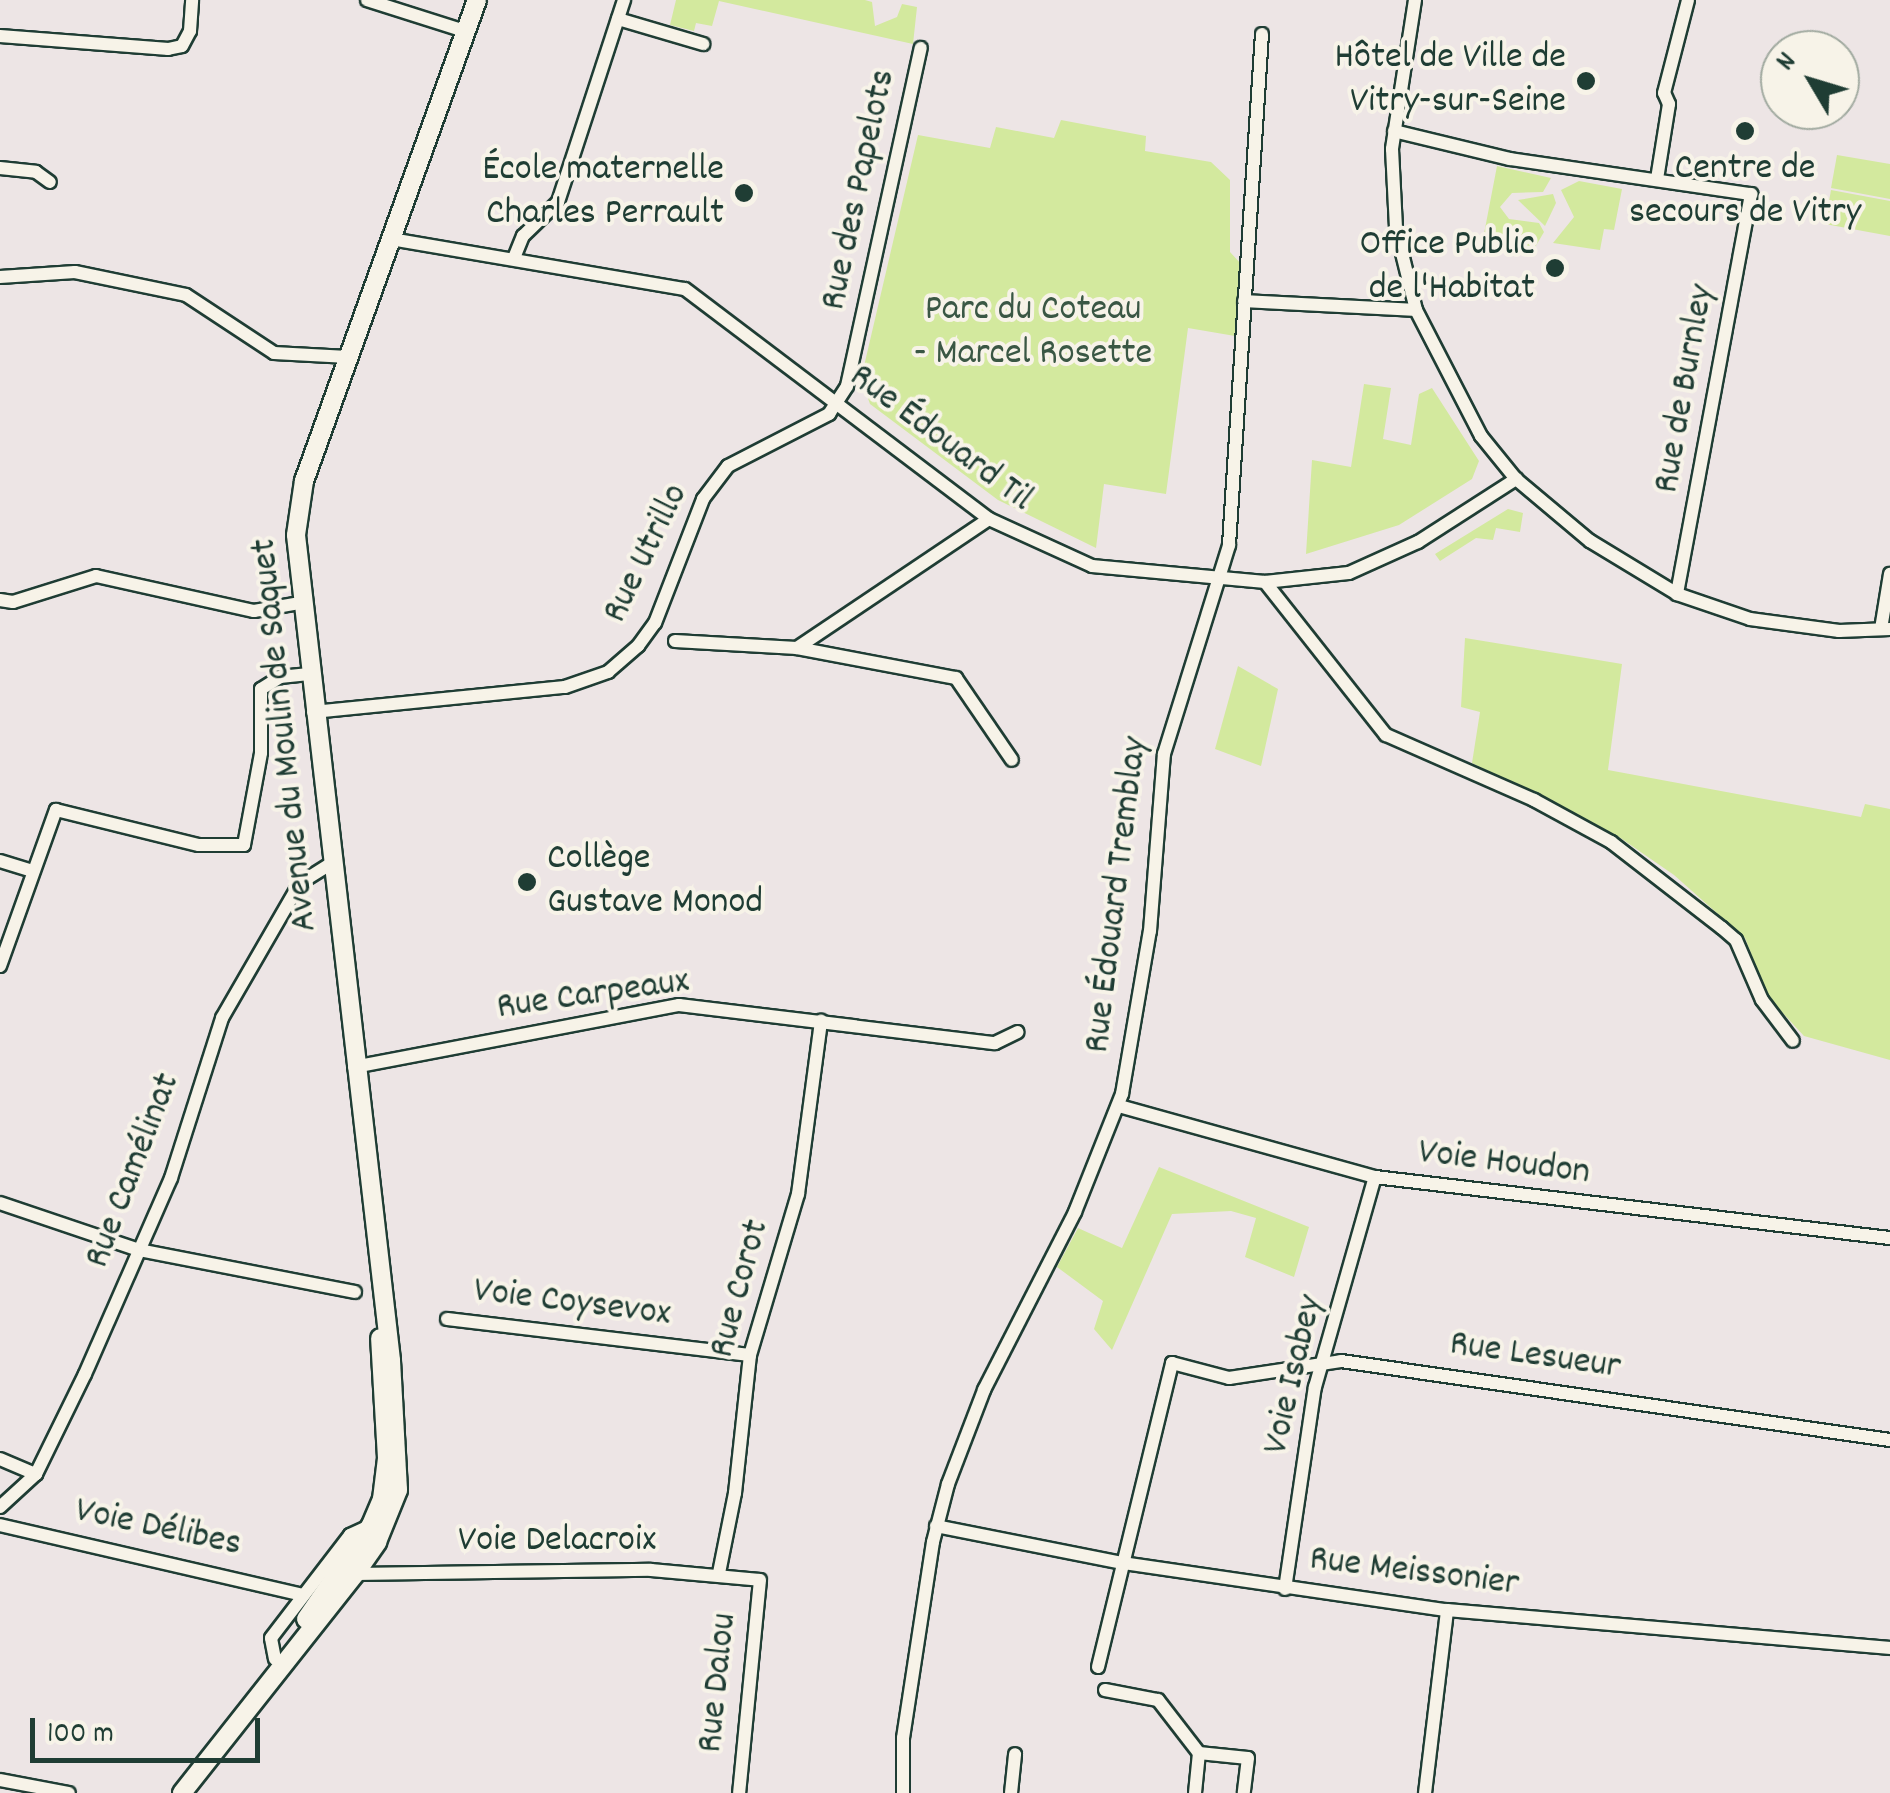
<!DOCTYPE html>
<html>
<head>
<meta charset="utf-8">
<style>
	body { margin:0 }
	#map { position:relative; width:1890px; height:1793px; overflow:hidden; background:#ede5e5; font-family:Dekko,sans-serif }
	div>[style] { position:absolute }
	.green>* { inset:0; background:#d3e99e }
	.roads { filter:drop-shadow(2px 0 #1f3d34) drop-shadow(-2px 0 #1f3d34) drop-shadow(0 2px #1f3d34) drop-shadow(0 -2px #1f3d34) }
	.street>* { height:12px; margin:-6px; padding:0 6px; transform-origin:6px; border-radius:6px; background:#f7f3e8 }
	.secondary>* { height:18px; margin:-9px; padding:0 9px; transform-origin:9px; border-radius:9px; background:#f7f3e8 }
	.dots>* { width:28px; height:28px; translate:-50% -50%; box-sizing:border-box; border:5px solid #f7f3e8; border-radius:50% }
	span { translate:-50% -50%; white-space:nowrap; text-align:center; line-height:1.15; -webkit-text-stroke:8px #f7f3e8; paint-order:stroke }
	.poi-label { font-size:38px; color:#1f3d34 }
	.right { translate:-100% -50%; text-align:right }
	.left { translate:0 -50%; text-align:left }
	.street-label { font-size:38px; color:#1f3d34 }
	.park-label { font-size:38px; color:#3a5744 }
	.north { position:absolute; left:1760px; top:30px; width:100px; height:100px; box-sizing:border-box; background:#f7f3e8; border:2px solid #a1aaa0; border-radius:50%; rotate:308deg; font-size:28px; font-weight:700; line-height:40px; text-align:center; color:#1f3d34 }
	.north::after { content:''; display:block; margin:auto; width:35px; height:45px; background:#1f3d34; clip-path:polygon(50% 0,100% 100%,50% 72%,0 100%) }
	.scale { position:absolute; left:30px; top:1718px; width:230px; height:45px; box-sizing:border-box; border:5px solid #1f3d34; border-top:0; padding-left:12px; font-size:30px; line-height:35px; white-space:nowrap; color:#1f3d34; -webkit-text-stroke:8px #f7f3e8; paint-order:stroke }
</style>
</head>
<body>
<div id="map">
	<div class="green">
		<i style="clip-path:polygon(676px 0,865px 0,872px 2px,875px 26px,897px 17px,902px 4px,917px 7px,913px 44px,719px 1px,712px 26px,696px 23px,694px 31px,670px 25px)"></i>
		<i style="clip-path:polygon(1061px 120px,1146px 136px,1145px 151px,1211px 162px,1230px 180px,1230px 252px,1242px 265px,1235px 336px,1188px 328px,1166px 494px,1104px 484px,1096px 548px,998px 500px,870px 404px,861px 379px,918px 135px,990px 148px,996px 127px,1054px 138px)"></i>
		<i style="clip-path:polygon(1837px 155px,1890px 164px,1890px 199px,1831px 188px)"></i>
		<i style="clip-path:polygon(1497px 166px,1551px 178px,1543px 192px,1512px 193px,1500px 207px,1509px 219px,1539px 223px,1544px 232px,1534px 249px,1483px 239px)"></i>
		<i style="clip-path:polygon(1579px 181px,1622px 189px,1614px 230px,1604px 229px,1600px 250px,1553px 243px,1574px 217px,1561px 190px)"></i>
		<i style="clip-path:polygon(1831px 190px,1890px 201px,1890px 236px,1825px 224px)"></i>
		<i style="clip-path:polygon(1553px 194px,1556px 203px,1545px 226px,1518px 200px)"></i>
		<i style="clip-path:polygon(1364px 384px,1391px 388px,1383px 439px,1411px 445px,1419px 394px,1432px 388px,1479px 461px,1472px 479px,1399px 525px,1306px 554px,1312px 460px,1351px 467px)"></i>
		<i style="clip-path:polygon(1508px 509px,1523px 513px,1520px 532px,1496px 528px,1493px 540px,1476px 538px,1440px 561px,1435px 554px)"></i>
		<i style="clip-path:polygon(1465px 638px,1622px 664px,1608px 770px,1861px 817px,1865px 804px,1890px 809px,1890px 1060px,1804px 1036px,1768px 997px,1745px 938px,1674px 875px,1619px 837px,1472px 763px,1480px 712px,1461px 707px)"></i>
		<i style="clip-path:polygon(1238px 666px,1278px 689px,1261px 766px,1215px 749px)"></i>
		<i style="clip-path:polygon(1159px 1167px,1309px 1227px,1294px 1277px,1245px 1257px,1256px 1218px,1231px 1211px,1172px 1214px,1112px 1350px,1094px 1329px,1103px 1301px,1057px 1267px,1078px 1228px,1122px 1248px)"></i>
	</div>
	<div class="roads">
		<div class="street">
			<i style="left:367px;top:0;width:103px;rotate:17.6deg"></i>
			<i style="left:1415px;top:0;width:151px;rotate:98.8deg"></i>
			<i style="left:1392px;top:149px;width:80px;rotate:87.1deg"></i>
			<i style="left:1396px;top:229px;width:83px;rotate:76.1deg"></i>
			<i style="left:1416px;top:310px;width:142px;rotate:62.7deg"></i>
			<i style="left:1481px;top:436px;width:55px;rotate:50.9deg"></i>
			<i style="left:1516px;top:479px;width:97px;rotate:40deg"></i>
			<i style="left:1590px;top:541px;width:102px;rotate:31.3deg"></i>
			<i style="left:1677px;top:594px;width:77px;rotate:18.9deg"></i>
			<i style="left:1750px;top:619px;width:90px;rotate:7.7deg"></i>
			<i style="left:1839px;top:631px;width:51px;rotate:-2.2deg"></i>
			<i style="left:618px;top:19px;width:89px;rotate:16.4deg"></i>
			<i style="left:0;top:36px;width:169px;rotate:4.4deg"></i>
			<i style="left:168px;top:49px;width:14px;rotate:-12deg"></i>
			<i style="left:182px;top:46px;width:17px;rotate:-62deg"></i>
			<i style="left:190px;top:31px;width:31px;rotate:-86deg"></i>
			<i style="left:1394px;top:131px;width:119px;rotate:13.6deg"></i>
			<i style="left:1510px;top:159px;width:244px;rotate:8.3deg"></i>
			<i style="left:1751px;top:194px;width:407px;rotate:100.5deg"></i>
			<i style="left:0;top:168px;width:36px;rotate:6deg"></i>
			<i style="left:36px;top:172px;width:17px;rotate:36deg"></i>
			<i style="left:1657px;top:179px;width:76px;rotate:-80.9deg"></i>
			<i style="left:1669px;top:104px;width:12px;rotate:-114deg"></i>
			<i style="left:1664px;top:93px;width:96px;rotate:-75.5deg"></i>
			<i style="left:391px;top:239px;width:298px;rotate:9.7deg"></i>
			<i style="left:685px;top:289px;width:381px;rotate:37.1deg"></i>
			<i style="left:989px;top:519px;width:113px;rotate:24.5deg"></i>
			<i style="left:1092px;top:566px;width:174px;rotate:5.3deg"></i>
			<i style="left:1265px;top:582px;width:84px;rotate:-6.1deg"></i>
			<i style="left:1349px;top:573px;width:76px;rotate:-24.2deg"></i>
			<i style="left:1418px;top:542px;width:117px;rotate:-32.7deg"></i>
			<i style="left:514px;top:258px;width:24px;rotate:-68deg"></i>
			<i style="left:523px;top:236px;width:49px;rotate:-44.2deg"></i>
			<i style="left:558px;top:202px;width:213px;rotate:-71.9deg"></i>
			<i style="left:0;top:277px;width:75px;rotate:-3.8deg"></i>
			<i style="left:75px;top:272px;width:113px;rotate:11.7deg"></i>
			<i style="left:186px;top:295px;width:105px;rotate:33.4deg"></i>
			<i style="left:274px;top:353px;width:74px;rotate:3.1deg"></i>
			<i style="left:1244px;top:301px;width:172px;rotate:3deg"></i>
			<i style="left:1265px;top:582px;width:195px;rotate:51.7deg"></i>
			<i style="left:1386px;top:735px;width:162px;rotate:23.7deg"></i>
			<i style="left:1534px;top:800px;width:88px;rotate:28.6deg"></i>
			<i style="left:1611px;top:842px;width:140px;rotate:37.8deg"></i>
			<i style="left:1722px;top:928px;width:18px;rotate:41deg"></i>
			<i style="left:1736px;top:940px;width:65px;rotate:66.6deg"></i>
			<i style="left:1762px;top:1000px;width:51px;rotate:52.9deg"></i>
			<i style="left:0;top:600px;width:13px;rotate:9deg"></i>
			<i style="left:13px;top:602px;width:87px;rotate:-17.4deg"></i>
			<i style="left:96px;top:576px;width:162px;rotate:12.5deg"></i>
			<i style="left:254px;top:611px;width:47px;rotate:-9.9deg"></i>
			<i style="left:1881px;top:629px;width:56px;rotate:-80.7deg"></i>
			<i style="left:675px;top:641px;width:122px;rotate:3.3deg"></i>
			<i style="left:797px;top:648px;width:162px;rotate:10.7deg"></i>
			<i style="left:956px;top:678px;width:99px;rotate:55.7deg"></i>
			<i style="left:797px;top:648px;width:231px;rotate:-33.9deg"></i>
			<i style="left:313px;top:712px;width:253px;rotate:-5.7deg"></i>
			<i style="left:565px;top:687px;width:46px;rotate:-19.2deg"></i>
			<i style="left:608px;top:672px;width:40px;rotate:-41deg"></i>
			<i style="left:638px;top:646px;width:29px;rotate:-54deg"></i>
			<i style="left:655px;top:623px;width:133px;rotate:-68.8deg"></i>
			<i style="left:703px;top:499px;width:41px;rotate:-52.9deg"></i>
			<i style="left:728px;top:466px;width:114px;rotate:-27.2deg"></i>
			<i style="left:829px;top:414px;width:33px;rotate:-57deg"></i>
			<i style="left:847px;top:386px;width:346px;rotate:-77.7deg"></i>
			<i style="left:0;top:861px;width:34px;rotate:17deg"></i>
			<i style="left:0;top:966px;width:166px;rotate:-70.3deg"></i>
			<i style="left:56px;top:810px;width:147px;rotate:13.8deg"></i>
			<i style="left:199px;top:845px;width:45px"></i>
			<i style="left:244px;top:845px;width:94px;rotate:-79.5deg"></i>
			<i style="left:261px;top:753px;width:64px;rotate:-90deg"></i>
			<i style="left:261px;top:689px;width:22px;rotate:-32deg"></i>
			<i style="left:280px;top:677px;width:29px;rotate:-6deg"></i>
			<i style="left:354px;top:1067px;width:331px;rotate:-10.8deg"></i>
			<i style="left:679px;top:1005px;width:318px;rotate:6.9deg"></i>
			<i style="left:995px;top:1043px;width:25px;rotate:-26deg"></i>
			<i style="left:1119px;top:1106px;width:266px;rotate:15.5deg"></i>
			<i style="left:1375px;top:1177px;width:519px;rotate:6.76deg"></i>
			<i style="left:0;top:1203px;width:147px;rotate:18.7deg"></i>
			<i style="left:139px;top:1250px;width:220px;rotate:11deg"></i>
			<i style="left:447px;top:1319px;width:305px;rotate:6.8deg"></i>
			<i style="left:0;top:1459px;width:39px;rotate:23deg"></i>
			<i style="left:0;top:1507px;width:49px;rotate:-42.5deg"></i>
			<i style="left:36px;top:1474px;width:111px;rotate:-63.9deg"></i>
			<i style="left:85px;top:1374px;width:214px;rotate:-66.3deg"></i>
			<i style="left:171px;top:1178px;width:168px;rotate:-72.3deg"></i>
			<i style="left:222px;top:1018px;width:156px;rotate:-60deg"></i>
			<i style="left:300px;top:883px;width:36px;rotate:-32deg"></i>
			<i style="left:0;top:1525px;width:311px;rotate:13deg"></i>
			<i style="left:936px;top:1526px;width:191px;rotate:11.2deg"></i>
			<i style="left:1123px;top:1563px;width:327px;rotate:8.3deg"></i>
			<i style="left:1447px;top:1610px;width:445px;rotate:4.9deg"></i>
			<i style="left:719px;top:1573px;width:82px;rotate:-78.7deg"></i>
			<i style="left:735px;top:1493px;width:139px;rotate:-83.8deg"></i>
			<i style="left:750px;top:1355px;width:168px;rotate:-73.4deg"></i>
			<i style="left:798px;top:1194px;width:175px;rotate:-82.4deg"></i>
			<i style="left:355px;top:1574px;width:296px;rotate:-0.8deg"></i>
			<i style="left:651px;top:1570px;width:109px;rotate:5.2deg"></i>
			<i style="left:760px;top:1580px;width:214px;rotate:95.6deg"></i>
			<i style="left:1285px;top:1589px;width:204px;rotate:-81.6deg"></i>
			<i style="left:1315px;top:1387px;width:218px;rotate:-74.1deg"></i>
			<i style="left:275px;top:1659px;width:21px;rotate:-101deg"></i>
			<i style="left:271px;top:1638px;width:130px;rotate:-52.5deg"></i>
			<i style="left:350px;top:1535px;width:21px;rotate:-25deg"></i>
			<i style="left:1098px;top:1667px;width:313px;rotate:-76.3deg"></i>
			<i style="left:1172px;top:1363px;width:59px;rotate:14.7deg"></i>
			<i style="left:1229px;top:1378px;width:113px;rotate:-8.6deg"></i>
			<i style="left:1341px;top:1361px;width:555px;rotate:8.19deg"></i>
			<i style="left:1105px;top:1690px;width:54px;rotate:10.7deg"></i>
			<i style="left:1158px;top:1700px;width:67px;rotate:52.3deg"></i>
			<i style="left:0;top:1780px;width:70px;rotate:10.7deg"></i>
			<i style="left:903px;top:1793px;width:55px;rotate:-90deg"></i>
			<i style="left:903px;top:1738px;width:198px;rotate:-81.3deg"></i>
			<i style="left:933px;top:1542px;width:60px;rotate:-75.5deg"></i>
			<i style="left:948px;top:1484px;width:101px;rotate:-69deg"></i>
			<i style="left:984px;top:1390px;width:200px;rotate:-62.9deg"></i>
			<i style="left:1075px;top:1212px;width:127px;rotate:-68.3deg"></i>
			<i style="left:1122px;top:1094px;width:165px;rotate:-80.3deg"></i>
			<i style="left:1150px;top:931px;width:178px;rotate:-85.5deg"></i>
			<i style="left:1164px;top:754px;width:219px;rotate:-72.7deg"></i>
			<i style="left:1229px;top:545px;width:512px;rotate:-86.31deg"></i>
			<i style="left:1011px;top:1793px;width:39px;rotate:-84deg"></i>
			<i style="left:1195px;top:1793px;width:40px;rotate:-84.3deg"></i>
			<i style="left:1199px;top:1753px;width:49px;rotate:5.8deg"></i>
			<i style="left:1248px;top:1758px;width:35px;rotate:97deg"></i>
			<i style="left:1425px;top:1793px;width:184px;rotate:-83.1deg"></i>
		</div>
		<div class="secondary">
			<i style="left:306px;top:1619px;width:114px;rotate:-55.3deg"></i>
			<i style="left:371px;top:1525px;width:28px;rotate:-67deg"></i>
			<i style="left:382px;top:1499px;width:41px;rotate:-83deg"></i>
			<i style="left:387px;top:1458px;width:120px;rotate:-93.3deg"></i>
			<i style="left:182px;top:1793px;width:279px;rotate:-51.7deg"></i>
			<i style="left:355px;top:1574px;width:39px;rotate:-55deg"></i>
			<i style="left:377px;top:1542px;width:56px;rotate:-68deg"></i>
			<i style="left:398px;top:1490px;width:130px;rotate:-93.1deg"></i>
			<i style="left:391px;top:1360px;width:830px;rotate:-96.57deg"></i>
			<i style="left:296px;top:535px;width:55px;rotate:-81.6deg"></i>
			<i style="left:304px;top:481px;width:511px;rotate:-70.22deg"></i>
		</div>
	</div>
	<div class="dots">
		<i style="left:1586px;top:81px;background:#1f3d34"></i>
		<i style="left:1745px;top:131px;background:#1f3d34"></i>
		<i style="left:744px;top:193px;background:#1f3d34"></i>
		<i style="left:1555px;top:268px;background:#1f3d34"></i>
		<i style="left:527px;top:882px;background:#1f3d34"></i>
	</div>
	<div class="poi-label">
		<span class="right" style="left:1566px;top:81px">Hôtel de Ville de<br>Vitry-sur-Seine</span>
		<span style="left:1745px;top:192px">Centre de<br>secours de Vitry</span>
		<span class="right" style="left:724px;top:193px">École maternelle<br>Charles Perrault</span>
		<span class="right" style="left:1535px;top:268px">Office Public<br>de l'Habitat</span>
		<span class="left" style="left:547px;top:882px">Collège<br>Gustave Monod</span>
	</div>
	<div class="street-label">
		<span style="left:860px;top:190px;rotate:-78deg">Rue des Papelots</span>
		<span style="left:1686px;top:389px;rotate:-80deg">Rue de Burnley</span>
		<span style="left:940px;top:439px;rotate:37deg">Rue Édouard Til</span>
		<span style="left:647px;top:554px;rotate:-64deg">Rue Utrillo</span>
		<span style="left:286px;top:735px;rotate:-96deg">Avenue du Moulin de Saquet</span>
		<span style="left:1118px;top:895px;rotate:-83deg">Rue Édouard Tremblay</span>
		<span style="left:593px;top:996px;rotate:-8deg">Rue Carpeaux</span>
		<span style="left:1504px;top:1164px;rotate:7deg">Voie Houdon</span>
		<span style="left:134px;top:1171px;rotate:-69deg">Rue Camélinat</span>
		<span style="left:741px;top:1289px;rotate:-75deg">Rue Corot</span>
		<span style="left:572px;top:1304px;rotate:7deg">Voie Coysevox</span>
		<span style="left:1535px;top:1357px;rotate:8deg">Rue Lesueur</span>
		<span style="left:1295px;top:1375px;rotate:-77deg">Voie Isabey</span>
		<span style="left:158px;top:1529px;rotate:12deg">Voie Délibes</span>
		<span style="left:557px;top:1542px">Voie Delacroix</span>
		<span style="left:1414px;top:1573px;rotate:7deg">Rue Meissonier</span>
		<span style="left:719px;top:1683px;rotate:-84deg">Rue Dalou</span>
	</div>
	<div class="park-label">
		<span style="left:1033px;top:333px">Parc du Coteau<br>- Marcel Rosette</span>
	</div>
	<div class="north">N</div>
	<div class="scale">100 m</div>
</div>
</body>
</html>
